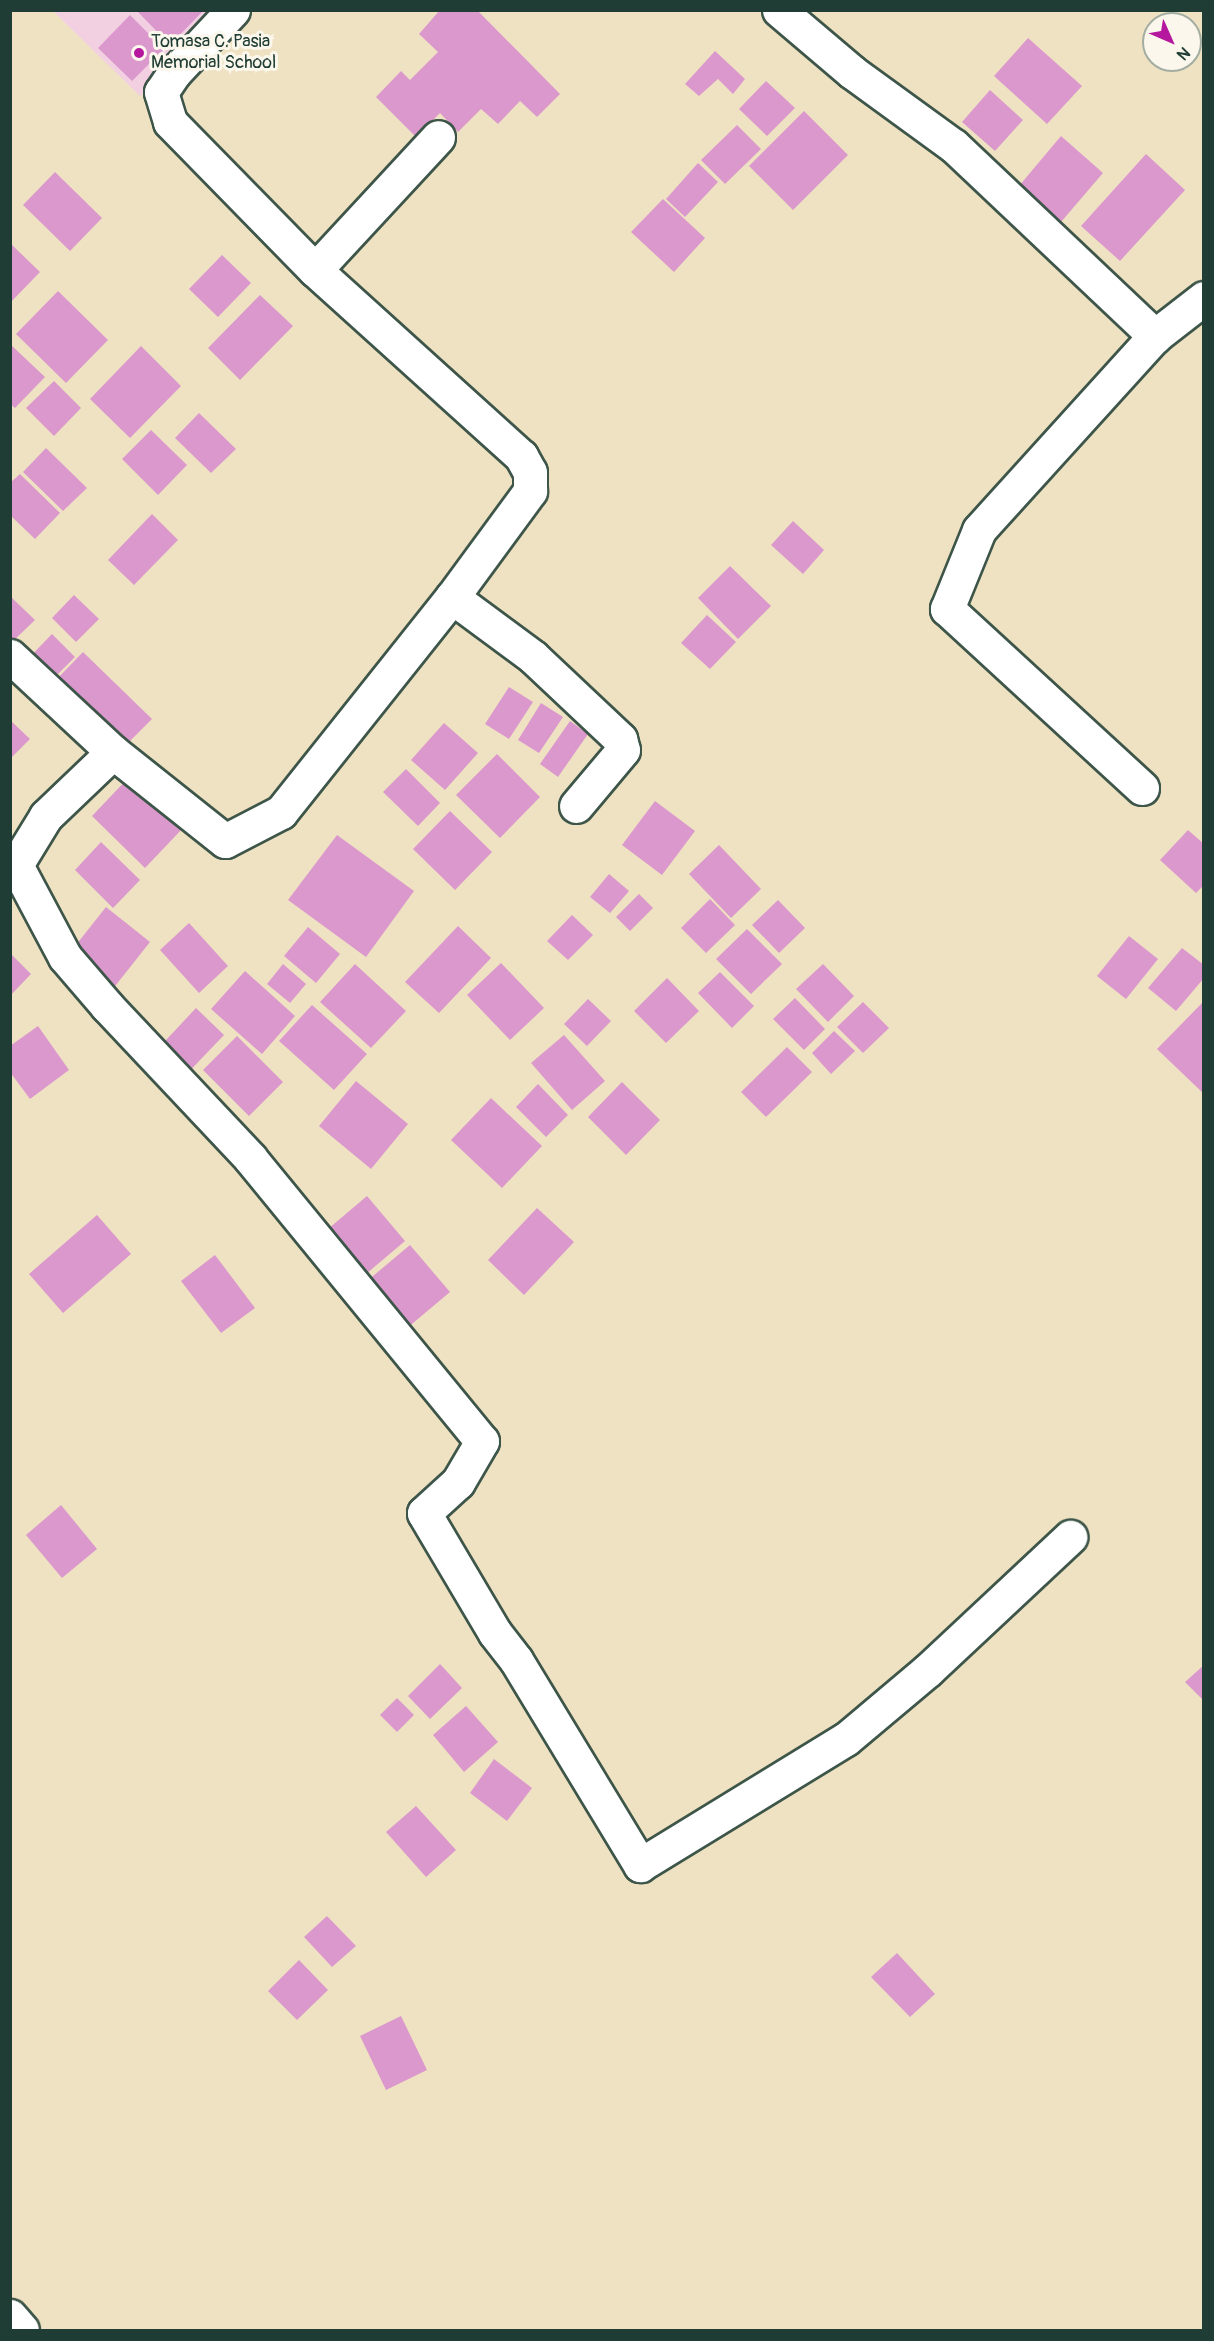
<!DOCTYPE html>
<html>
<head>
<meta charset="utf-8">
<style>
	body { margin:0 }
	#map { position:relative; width:1214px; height:2341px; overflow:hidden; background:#efe2c3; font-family:Pangolin,sans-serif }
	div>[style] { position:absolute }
	.built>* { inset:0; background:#f2d0e2 }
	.building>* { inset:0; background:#db98cc }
	.roads { filter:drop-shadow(2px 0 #3e5649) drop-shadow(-2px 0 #3e5649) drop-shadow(0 2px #3e5649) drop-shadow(0 -2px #3e5649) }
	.street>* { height:33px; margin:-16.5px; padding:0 16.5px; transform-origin:16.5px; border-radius:16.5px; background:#fff }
	.dots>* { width:16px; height:16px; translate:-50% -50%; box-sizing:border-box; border:3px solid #fbf7ec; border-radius:50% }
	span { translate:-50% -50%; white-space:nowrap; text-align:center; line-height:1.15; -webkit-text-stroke:6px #fbf7ec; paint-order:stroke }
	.poi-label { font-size:18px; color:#1f3d34 }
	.left { translate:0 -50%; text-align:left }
	.frame { position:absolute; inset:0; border:12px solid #1f3d34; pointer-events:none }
	.north { position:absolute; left:1142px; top:12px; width:60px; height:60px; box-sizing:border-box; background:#fbf7ec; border:2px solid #a3ada2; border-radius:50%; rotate:135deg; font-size:16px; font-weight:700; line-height:24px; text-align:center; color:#1f3d34 }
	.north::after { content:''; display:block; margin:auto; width:21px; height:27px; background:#b5179e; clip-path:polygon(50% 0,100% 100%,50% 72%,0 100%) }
</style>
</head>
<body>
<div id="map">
	<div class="built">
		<i style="clip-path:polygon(53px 11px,224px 11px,140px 96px)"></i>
	</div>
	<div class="building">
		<i style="clip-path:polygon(136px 10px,204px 10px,170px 45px)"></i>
		<i style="clip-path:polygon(440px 10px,477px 10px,560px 94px,537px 117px,520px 101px,498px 124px,481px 109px,458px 132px,440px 113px,416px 137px,376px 97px,401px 71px,410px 80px,438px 52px,419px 34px)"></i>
		<i style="clip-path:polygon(130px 15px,164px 49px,132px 81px,98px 48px)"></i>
		<i style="clip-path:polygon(1028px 38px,1082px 86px,1047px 124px,994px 76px)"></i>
		<i style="clip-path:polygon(715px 51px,745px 79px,733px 94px,718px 79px,699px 96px,685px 84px)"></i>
		<i style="clip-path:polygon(766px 81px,795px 108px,767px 136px,739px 109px)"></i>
		<i style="clip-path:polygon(990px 90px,1023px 120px,995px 151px,962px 122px)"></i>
		<i style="clip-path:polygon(804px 111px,848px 155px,793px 210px,749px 166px)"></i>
		<i style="clip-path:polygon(737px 125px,761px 149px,725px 184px,701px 160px)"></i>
		<i style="clip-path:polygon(1061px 136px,1103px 173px,1061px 222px,1019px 186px)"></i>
		<i style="clip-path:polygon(1146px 154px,1185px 190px,1120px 261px,1081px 226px)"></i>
		<i style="clip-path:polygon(698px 163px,718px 182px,685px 217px,666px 199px)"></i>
		<i style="clip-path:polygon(55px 172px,102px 218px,70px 251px,23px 205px)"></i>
		<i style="clip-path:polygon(663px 199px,705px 238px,674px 272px,631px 232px)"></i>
		<i style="clip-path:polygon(10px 243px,40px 272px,10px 303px)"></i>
		<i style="clip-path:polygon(222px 255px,251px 283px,218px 317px,189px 289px)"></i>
		<i style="clip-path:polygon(58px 291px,108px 340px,66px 383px,16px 334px)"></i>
		<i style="clip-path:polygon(260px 295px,293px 326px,240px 380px,208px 348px)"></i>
		<i style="clip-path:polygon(10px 344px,45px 377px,15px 408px,10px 404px)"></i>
		<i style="clip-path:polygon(141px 346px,181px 386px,130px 438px,90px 399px)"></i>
		<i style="clip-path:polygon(54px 381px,81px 408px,54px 436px,26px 408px)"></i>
		<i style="clip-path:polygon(199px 413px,236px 449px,211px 473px,175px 438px)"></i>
		<i style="clip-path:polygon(151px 430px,187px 465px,158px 495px,122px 459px)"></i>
		<i style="clip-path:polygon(46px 448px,87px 488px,63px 511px,23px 472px)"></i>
		<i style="clip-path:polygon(20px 474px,60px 513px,35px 539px,10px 515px,10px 483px)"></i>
		<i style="clip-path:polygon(152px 514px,178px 540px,134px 585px,108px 560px)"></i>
		<i style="clip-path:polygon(793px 521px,824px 550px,803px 574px,771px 545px)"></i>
		<i style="clip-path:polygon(730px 566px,771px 606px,738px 639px,698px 598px)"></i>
		<i style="clip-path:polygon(74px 595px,99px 619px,76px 642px,52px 618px)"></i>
		<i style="clip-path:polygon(10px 596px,35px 620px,10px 644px)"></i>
		<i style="clip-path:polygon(707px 615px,736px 642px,710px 669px,681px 643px)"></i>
		<i style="clip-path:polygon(52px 634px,75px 657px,46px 686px,23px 664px)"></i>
		<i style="clip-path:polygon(83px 652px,152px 719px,120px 751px,52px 684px)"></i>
		<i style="clip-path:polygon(509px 687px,533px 702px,509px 739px,485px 724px)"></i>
		<i style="clip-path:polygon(541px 703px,563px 717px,539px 753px,518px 740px)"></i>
		<i style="clip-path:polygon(10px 720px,30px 739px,10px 759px)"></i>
		<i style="clip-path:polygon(570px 721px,588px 734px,558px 777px,540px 764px)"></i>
		<i style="clip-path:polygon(444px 723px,478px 753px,445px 790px,411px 760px)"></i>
		<i style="clip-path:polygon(497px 754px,540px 797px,500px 838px,456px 795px)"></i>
		<i style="clip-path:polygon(406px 769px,440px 803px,418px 826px,383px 792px)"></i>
		<i style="clip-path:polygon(130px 776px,183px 828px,145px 868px,92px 816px)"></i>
		<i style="clip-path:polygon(655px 801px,695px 831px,662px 875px,622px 845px)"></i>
		<i style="clip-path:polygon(450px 811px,492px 852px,455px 890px,413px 849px)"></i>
		<i style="clip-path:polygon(1188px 830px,1204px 844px,1204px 885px,1196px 893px,1160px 860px)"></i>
		<i style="clip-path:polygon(337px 835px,414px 891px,366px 957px,288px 900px)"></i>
		<i style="clip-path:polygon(101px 842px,140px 880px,113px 908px,75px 870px)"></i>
		<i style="clip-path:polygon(719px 845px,761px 889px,731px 918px,689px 874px)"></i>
		<i style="clip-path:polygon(609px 874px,629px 891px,610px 913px,590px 897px)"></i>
		<i style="clip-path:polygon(639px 894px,653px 908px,630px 931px,616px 917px)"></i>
		<i style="clip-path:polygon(710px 899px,735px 925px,706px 953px,681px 928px)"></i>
		<i style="clip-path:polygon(778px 900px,805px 928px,779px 953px,752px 925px)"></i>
		<i style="clip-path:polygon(106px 907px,150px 942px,112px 990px,68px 955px)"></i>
		<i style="clip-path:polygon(572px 915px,593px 935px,568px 960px,547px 941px)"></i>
		<i style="clip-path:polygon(189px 923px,228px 966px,199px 993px,160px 950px)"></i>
		<i style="clip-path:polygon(458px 926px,491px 958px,439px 1013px,405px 982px)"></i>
		<i style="clip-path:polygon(308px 927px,340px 954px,316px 983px,284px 956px)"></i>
		<i style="clip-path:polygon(747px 929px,782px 964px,751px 994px,716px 959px)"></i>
		<i style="clip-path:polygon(1129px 936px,1158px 959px,1126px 999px,1097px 976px)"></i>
		<i style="clip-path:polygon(1182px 948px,1204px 965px,1204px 978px,1176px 1011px,1148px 988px)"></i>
		<i style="clip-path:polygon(10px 953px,31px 974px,10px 996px)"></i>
		<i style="clip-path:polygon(501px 963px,544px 1008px,510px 1040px,467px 995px)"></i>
		<i style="clip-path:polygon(283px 964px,306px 984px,290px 1003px,267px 984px)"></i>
		<i style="clip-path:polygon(355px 964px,406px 1011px,371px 1048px,320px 1002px)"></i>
		<i style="clip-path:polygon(823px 964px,854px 996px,828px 1022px,796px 989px)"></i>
		<i style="clip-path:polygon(245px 971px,295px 1016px,262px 1054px,211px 1009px)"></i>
		<i style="clip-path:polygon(720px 972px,754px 1006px,732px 1028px,698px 993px)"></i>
		<i style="clip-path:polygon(667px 978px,699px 1011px,666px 1043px,634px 1011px)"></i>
		<i style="clip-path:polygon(795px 998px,825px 1029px,804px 1050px,773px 1019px)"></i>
		<i style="clip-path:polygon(588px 999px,611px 1021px,587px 1046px,564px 1024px)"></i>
		<i style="clip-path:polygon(1204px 1001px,1204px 1094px,1157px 1049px)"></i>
		<i style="clip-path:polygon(863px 1002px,889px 1028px,863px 1053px,837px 1027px)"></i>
		<i style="clip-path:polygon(312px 1005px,367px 1054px,334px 1090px,279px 1041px)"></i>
		<i style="clip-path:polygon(196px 1008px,224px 1035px,181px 1080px,153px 1054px)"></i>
		<i style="clip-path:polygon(38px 1026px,69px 1070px,30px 1099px,10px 1072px,10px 1046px)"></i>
		<i style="clip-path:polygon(834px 1031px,855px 1051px,831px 1074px,812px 1053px)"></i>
		<i style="clip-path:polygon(564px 1035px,605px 1081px,572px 1110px,531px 1063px)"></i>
		<i style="clip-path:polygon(237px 1036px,283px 1082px,249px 1116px,203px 1070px)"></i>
		<i style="clip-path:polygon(787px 1047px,812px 1072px,766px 1117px,741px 1092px)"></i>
		<i style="clip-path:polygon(356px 1081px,408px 1124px,371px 1169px,319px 1126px)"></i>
		<i style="clip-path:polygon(622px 1082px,660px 1120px,626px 1155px,588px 1117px)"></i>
		<i style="clip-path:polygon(538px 1084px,568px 1115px,546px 1137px,516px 1107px)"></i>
		<i style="clip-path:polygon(491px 1098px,542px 1146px,502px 1188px,451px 1140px)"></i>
		<i style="clip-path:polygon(367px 1196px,405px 1241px,366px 1274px,328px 1229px)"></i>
		<i style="clip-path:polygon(537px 1208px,574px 1242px,524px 1295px,488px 1260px)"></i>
		<i style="clip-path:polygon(97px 1215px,131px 1254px,63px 1313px,29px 1274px)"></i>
		<i style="clip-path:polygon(410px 1245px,450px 1292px,406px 1329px,367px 1281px)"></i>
		<i style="clip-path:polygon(215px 1255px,255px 1308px,221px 1333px,181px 1281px)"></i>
		<i style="clip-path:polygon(61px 1505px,97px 1549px,62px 1578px,26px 1535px)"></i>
		<i style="clip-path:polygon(440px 1664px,462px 1688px,430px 1719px,408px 1696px)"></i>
		<i style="clip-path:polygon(1204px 1665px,1204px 1701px,1185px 1682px)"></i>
		<i style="clip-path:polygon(397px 1698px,414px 1715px,397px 1732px,380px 1715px)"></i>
		<i style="clip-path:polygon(466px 1706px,498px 1742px,464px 1772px,433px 1735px)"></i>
		<i style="clip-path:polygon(494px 1759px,532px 1788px,507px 1821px,470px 1793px)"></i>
		<i style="clip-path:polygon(416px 1806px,456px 1850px,426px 1877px,386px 1832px)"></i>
		<i style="clip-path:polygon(327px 1916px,356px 1946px,332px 1967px,304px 1937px)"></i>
		<i style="clip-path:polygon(897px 1953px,935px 1994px,910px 2017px,871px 1977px)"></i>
		<i style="clip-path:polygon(299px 1960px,328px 1990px,297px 2020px,268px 1991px)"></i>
		<i style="clip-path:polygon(401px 2016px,427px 2070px,386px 2090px,360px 2036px)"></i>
	</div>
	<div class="roads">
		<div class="street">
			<i style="left:233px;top:10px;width:86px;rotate:133.1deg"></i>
			<i style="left:174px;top:73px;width:23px;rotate:124deg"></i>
			<i style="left:161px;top:92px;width:31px;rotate:73deg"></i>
			<i style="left:170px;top:122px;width:207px;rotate:45.6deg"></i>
			<i style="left:315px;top:270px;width:278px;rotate:42.1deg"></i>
			<i style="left:521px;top:456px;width:18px;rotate:61deg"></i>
			<i style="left:530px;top:472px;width:19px;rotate:90deg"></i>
			<i style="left:530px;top:491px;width:132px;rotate:126.3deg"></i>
			<i style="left:452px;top:597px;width:275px;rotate:128.5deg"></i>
			<i style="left:281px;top:812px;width:63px;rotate:152.6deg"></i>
			<i style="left:225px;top:841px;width:143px;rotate:-141.5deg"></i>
			<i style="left:113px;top:752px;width:93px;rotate:136.3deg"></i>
			<i style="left:46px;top:816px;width:57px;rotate:121.5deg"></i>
			<i style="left:16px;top:865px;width:104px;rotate:62deg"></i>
			<i style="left:65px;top:957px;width:65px;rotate:49.4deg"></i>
			<i style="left:107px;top:1006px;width:209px;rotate:46.7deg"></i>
			<i style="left:250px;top:1158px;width:366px;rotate:50.7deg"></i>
			<i style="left:482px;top:1441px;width:48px;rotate:120.3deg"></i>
			<i style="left:458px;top:1482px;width:46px;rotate:137.6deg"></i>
			<i style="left:424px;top:1513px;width:139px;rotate:59.4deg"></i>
			<i style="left:495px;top:1633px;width:34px;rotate:52deg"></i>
			<i style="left:516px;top:1660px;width:240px;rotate:58.8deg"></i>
			<i style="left:640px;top:1865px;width:241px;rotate:-31.5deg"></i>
			<i style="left:846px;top:1739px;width:107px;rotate:-40.1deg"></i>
			<i style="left:928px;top:1670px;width:195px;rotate:-43.1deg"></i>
			<i style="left:779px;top:10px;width:96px;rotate:40.3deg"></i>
			<i style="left:852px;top:72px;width:126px;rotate:36deg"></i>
			<i style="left:954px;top:146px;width:277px;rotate:43.4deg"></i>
			<i style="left:315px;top:270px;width:181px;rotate:-47.2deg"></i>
			<i style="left:452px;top:597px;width:101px;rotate:36.5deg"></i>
			<i style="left:533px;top:657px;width:120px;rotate:43.3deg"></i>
			<i style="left:620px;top:739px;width:11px;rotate:75deg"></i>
			<i style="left:623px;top:750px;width:73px;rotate:130deg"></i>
			<i style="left:10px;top:656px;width:141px;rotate:43deg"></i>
			<i style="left:1142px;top:788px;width:265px;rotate:-137.4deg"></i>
			<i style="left:947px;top:609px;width:85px;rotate:-67.9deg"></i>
			<i style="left:979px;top:530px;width:262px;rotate:-47.8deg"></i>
			<i style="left:1155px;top:336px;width:62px;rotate:-37.8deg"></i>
			<i style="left:10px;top:2316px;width:18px;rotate:49deg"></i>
		</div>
	</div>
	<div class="dots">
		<i style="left:139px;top:53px;background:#b5179e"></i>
	</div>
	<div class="poi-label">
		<span class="left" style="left:151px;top:53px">Tomasa C. Pasia<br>Memorial School</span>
	</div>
	<div class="frame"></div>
	<div class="north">N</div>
</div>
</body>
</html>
